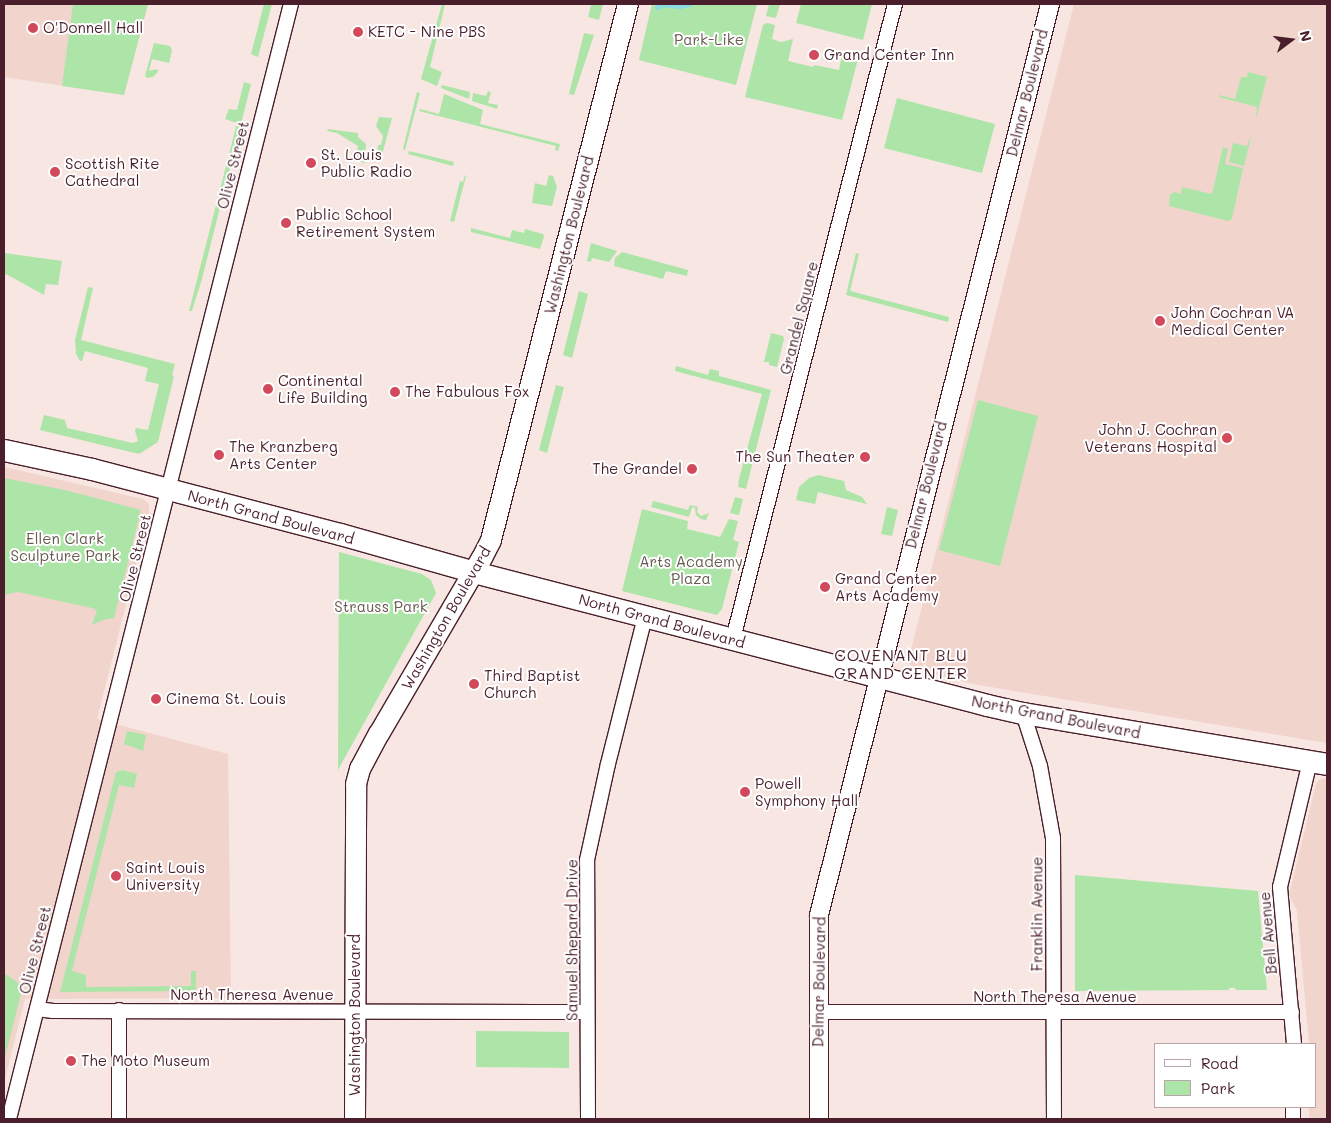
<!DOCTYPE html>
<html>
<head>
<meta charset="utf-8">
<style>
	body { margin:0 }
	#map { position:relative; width:1331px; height:1123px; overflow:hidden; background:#f7e6e1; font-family:Mali,sans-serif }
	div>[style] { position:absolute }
	.built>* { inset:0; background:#f1d4cc }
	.green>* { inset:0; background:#ade5a8 }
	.stream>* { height:4.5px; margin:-2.25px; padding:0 2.25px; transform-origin:2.25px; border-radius:2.25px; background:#89dae2 }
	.roads { filter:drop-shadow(1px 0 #4a1f2b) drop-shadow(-1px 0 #4a1f2b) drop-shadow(0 1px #4a1f2b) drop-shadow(0 -1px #4a1f2b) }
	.minor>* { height:14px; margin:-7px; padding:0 7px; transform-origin:7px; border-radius:7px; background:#fff }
	.tertiary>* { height:18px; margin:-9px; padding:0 9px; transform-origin:9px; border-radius:9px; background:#fff }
	.secondary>* { height:20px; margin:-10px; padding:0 10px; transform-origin:10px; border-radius:10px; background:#fff }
	.primary>* { height:21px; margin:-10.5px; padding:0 10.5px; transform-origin:10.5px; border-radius:10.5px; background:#fff }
	.dots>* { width:14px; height:14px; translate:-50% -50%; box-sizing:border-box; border:2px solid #fff; border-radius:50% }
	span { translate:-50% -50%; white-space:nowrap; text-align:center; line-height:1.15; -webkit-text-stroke:4px #fff; paint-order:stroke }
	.poi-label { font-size:15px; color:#4a1f2b }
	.left { translate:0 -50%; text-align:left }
	.right { translate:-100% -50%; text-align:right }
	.park-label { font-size:15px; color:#685a50 }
	.street-label { font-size:15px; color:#4a1f2b }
	.neighbourhood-label { font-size:16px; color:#4a1f2b; letter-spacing:1px }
	.frame { position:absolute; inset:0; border:5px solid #4a1f2b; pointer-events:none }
	.legend { position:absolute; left:1154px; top:1043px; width:162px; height:65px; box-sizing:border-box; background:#fff; border:1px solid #b7a5aa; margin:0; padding:6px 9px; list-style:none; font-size:15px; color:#4a1f2b }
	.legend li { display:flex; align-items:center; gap:10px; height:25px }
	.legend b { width:25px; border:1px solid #b7a5aa }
	.north { position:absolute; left:1266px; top:15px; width:50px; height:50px; -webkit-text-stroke:4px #fff; paint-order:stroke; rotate:75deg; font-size:14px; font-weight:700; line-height:20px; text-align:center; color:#4a1f2b }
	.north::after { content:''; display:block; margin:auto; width:18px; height:22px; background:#4a1f2b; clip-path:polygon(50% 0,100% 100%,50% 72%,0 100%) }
</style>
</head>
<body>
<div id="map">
	<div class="built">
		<i style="clip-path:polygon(4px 4px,148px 4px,124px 95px,4px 77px)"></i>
		<i style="clip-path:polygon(1074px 4px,1327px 4px,1327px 743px,973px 684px,914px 669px,908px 662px)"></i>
		<i style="clip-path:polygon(4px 467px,143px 499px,149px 504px,149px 514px,97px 719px,228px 754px,231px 998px,25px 999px,4px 1083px)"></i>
		<i style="clip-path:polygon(1327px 777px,1327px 1119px,1309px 1119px,1309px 1107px,1315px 1107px,1315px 1044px,1309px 1044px,1297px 911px,1289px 895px,1316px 784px,1319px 780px)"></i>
	</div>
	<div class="green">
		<i style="clip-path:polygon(73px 4px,148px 4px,124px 95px,62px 86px)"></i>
		<i style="clip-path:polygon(264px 4px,272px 4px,258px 57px,251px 54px)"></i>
		<i style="clip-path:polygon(442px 4px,445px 4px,430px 67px,442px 72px,437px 86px,421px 79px)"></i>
		<i style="clip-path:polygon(588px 4px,603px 4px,599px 20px,588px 17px,591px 5px)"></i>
		<i style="clip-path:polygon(652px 4px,757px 4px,736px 85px,639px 60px)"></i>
		<i style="clip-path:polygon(769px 4px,780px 4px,776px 18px,766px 16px)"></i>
		<i style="clip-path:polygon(801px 4px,872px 4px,863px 40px,796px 23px)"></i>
		<i style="clip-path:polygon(767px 23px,775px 25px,772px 39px,781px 42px,793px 39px,788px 61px,813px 67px,814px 65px,839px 70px,842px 55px,858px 59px,842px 120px,745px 97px,763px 25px)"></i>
		<i style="clip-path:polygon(584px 33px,594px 35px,574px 95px,569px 94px)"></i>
		<i style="clip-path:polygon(154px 43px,170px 46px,172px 50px,169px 63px,152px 59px,149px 71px,157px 69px,158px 72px,153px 77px,147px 78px,145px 76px)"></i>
		<i style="clip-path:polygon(1248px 72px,1267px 77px,1256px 119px,1257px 107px,1219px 97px,1219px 95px,1235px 99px,1241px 77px,1247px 77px)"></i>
		<i style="clip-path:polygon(244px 82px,251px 84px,202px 279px,192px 311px,189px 311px,237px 123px,225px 119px,229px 109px,237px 110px)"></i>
		<i style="clip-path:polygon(442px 85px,470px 92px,469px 99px,441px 88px)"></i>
		<i style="clip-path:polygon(488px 91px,491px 92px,488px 103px,498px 105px,497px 109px,472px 101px,473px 93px,486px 96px)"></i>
		<i style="clip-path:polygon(417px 92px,420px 93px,405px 150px,403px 149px)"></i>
		<i style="clip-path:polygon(444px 94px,483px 110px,480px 124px,560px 144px,558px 151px,555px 150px,556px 146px,419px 111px,420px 109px,439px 114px)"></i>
		<i style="clip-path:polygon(897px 98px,995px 124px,982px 173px,884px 148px)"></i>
		<i style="clip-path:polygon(379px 117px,392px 118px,380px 162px,377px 161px,378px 145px,381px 145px,383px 136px,376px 126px)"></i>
		<i style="clip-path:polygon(328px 129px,358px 133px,358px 137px,366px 144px,365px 163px,354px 160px,358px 146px,337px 133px,327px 131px)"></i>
		<i style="clip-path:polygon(1252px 134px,1244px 166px,1229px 162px,1233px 143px,1247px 146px)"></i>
		<i style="clip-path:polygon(1223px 147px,1228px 149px,1225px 164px,1243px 168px,1232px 219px,1228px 221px,1169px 206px,1170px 195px,1174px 192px,1181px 194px,1182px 187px,1212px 194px)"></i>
		<i style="clip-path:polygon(409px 151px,454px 162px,453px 166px,408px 154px)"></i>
		<i style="clip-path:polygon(465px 175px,466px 176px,454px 222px,450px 221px,460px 181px,463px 182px)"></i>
		<i style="clip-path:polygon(549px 175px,553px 176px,557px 187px,552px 206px,532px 203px,535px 183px,546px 186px)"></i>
		<i style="clip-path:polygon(471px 228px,510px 238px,512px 230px,524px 233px,525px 229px,543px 234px,544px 236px,540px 249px,471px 232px)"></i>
		<i style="clip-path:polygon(591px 243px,617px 251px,609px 262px,592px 258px,591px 262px,587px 261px)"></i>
		<i style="clip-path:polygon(622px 252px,688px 270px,687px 276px,666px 271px,663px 279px,614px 266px,615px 258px)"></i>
		<i style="clip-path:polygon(4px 253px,62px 261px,58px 285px,46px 284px,44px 295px,6px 274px,4px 277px)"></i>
		<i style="clip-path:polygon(856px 253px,859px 254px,850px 291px,949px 317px,948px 322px,846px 295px)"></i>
		<i style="clip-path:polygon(88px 287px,93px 288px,81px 340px,175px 364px,172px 375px,174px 376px,158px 442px,139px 454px,40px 430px,44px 415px,65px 420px,67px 428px,133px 443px,138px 441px,135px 431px,136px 428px,148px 430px,159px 384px,145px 381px,148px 368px,85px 351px,82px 361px,80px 361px,76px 354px,75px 340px)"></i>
		<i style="clip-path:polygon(579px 291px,588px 294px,572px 358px,563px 355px)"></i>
		<i style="clip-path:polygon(771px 333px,783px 336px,784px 339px,777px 367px,769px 365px,769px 362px,764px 362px)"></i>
		<i style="clip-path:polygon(676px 366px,708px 375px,710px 369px,719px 371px,719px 376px,771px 390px,746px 489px,738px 487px,739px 479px,762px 394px,675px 371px)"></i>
		<i style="clip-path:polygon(556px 385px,564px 387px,547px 453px,539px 450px)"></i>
		<i style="clip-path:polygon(978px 400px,1038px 416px,1000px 566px,939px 550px)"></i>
		<i style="clip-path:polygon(818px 475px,844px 481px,846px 490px,862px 497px,867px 504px,818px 492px,815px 504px,796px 500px,799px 487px,809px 478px)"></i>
		<i style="clip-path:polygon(4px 478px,65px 490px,141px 510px,114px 618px,103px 620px,92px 625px,97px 610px,92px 608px,18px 592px,7px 594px,4px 598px)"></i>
		<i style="clip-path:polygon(735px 497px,743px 499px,739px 515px,730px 513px)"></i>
		<i style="clip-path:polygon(653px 501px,688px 510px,690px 505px,698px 507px,697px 512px,701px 516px,709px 513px,706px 520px,701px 519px,696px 515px,695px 508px,692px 507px,689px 517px,651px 507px)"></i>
		<i style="clip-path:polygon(887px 507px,898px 510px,892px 536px,881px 534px)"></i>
		<i style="clip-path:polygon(642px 509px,688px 521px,687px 529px,720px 537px,729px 519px,738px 521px,733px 540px,739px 542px,722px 609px,717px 615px,622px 591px)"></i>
		<i style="clip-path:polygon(339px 552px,422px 574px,431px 580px,436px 593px,338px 770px)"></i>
		<i style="clip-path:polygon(127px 731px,146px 735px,143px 751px,124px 744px)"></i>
		<i style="clip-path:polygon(123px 770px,137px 774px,134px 788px,119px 785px,72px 971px,86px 975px,86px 987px,191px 986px,191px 971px,196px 971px,196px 991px,60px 992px,116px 772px)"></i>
		<i style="clip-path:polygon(1075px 875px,1258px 891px,1267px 990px,1236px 990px,1235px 988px,1229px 988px,1229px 990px,1075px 991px)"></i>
		<i style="clip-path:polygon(4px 973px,23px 986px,4px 1061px)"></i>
		<i style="clip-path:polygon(476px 1031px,569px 1032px,569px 1068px,476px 1067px)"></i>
	</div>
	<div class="stream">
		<i style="left:657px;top:7px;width:7px;rotate:-27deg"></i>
		<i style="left:663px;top:4px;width:16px;rotate:7deg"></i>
		<i style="left:679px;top:6px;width:10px;rotate:-11deg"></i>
	</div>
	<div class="roads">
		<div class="minor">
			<i style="left:733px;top:639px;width:655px;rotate:-75.69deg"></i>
			<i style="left:1023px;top:713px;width:56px;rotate:72.2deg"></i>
			<i style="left:1040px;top:766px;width:73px;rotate:79.8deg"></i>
			<i style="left:1053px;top:838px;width:281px;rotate:89.8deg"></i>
			<i style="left:37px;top:1009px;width:16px;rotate:7deg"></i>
			<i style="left:53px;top:1011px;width:534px;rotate:0.11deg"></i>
			<i style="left:119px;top:1010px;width:109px;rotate:90deg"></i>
			<i style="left:818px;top:1012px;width:474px"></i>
			<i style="left:1294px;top:1044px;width:158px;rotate:-95.1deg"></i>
			<i style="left:1280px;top:887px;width:130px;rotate:-76.6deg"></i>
			<i style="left:9px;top:1119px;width:1150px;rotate:-75.81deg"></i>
			<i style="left:588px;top:1119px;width:259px;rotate:-90.2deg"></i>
			<i style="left:587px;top:860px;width:98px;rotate:-77.7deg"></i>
			<i style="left:608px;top:764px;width:152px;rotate:-75.9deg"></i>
			<i style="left:1293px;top:1119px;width:12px;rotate:-90deg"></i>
		</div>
		<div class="tertiary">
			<i style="left:819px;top:1119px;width:204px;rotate:-90deg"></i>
			<i style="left:819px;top:915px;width:940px;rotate:-75.77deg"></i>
		</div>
		<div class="secondary">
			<i style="left:355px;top:1119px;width:335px;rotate:-89.8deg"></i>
			<i style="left:356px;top:784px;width:16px;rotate:-75deg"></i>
			<i style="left:360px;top:769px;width:40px;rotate:-62deg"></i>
			<i style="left:379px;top:734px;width:204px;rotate:-59.7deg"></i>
			<i style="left:482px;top:558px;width:20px;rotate:-63deg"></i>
			<i style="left:491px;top:540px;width:553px;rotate:-75.66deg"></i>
		</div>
		<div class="primary">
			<i style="left:4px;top:450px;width:90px;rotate:12.2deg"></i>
			<i style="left:92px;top:469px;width:256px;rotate:14.7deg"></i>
			<i style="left:340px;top:534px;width:139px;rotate:15.8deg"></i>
			<i style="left:474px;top:572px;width:530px;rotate:14.53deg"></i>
			<i style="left:987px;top:705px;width:37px;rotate:13deg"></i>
			<i style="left:1023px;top:713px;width:308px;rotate:9.5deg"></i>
		</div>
	</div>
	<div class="dots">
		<i style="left:33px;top:28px;background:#d1495b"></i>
		<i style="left:358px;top:32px;background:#d1495b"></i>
		<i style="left:814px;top:55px;background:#d1495b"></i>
		<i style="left:311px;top:163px;background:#d1495b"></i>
		<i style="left:55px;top:172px;background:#d1495b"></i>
		<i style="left:286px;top:223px;background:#d1495b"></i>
		<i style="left:1160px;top:321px;background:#d1495b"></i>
		<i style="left:268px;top:389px;background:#d1495b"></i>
		<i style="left:395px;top:392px;background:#d1495b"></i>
		<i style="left:1227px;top:438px;background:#d1495b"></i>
		<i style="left:219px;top:455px;background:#d1495b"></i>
		<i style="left:865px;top:457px;background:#d1495b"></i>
		<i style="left:692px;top:469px;background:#d1495b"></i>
		<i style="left:825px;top:587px;background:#d1495b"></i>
		<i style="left:474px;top:684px;background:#d1495b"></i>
		<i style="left:156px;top:699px;background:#d1495b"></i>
		<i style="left:745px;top:792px;background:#d1495b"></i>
		<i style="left:116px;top:876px;background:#d1495b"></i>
		<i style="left:71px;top:1061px;background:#d1495b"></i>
	</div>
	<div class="poi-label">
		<span class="left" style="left:43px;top:28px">O'Donnell Hall</span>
		<span class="left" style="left:368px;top:32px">KETC - Nine PBS</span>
		<span class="left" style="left:824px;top:55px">Grand Center Inn</span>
		<span class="left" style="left:321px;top:163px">St. Louis<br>Public Radio</span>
		<span class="left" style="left:65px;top:172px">Scottish Rite<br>Cathedral</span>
		<span class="left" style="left:296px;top:223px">Public School<br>Retirement System</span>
		<span class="left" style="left:1171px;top:321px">John Cochran VA<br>Medical Center</span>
		<span class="left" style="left:278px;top:389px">Continental<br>Life Building</span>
		<span class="left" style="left:405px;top:392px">The Fabulous Fox</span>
		<span class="right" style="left:1217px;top:438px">John J. Cochran<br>Veterans Hospital</span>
		<span class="left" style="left:229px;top:455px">The Kranzberg<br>Arts Center</span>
		<span class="right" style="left:855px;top:457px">The Sun Theater</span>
		<span class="right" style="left:682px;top:469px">The Grandel</span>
		<span class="left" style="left:835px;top:587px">Grand Center<br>Arts Academy</span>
		<span class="left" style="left:484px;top:684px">Third Baptist<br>Church</span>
		<span class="left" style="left:166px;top:699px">Cinema St. Louis</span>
		<span class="left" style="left:755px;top:792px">Powell<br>Symphony Hall</span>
		<span class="left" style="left:126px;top:876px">Saint Louis<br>University</span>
		<span class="left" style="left:81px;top:1061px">The Moto Museum</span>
	</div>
	<div class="park-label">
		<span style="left:709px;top:40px">Park-Like</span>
		<span style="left:65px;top:547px">Ellen Clark<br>Sculpture Park</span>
		<span style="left:691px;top:570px">Arts Academy<br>Plaza</span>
		<span style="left:381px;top:607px">Strauss Park</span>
	</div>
	<div class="street-label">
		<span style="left:1027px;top:93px;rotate:-76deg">Delmar Boulevard</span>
		<span style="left:233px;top:165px;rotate:-76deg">Olive Street</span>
		<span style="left:569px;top:235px;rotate:-76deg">Washington Boulevard</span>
		<span style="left:799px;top:318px;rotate:-76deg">Grandel Square</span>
		<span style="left:926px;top:485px;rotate:-76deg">Delmar Boulevard</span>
		<span style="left:271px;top:517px;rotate:15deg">North Grand Boulevard</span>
		<span style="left:135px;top:558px;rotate:-76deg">Olive Street</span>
		<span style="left:446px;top:618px;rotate:-60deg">Washington Boulevard</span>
		<span style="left:662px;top:621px;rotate:15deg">North Grand Boulevard</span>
		<span style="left:1056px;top:717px;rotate:11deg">North Grand Boulevard</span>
		<span style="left:1037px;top:914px;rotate:-90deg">Franklin Avenue</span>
		<span style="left:1268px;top:933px;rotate:-95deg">Bell Avenue</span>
		<span style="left:572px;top:940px;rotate:-90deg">Samuel Shepard Drive</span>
		<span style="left:35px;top:950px;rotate:-76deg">Olive Street</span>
		<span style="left:819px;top:982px;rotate:-89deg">Delmar Boulevard</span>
		<span style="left:252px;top:995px">North Theresa Avenue</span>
		<span style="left:1055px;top:997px">North Theresa Avenue</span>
		<span style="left:355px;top:1015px;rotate:-90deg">Washington Boulevard</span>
	</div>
	<div class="neighbourhood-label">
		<span style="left:901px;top:664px">COVENANT BLU<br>GRAND CENTER</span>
	</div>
	<div class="frame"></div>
	<ul class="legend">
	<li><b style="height:6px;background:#fff"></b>Road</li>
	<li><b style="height:14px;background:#ade5a8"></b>Park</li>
	</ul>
	<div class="north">N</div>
</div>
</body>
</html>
